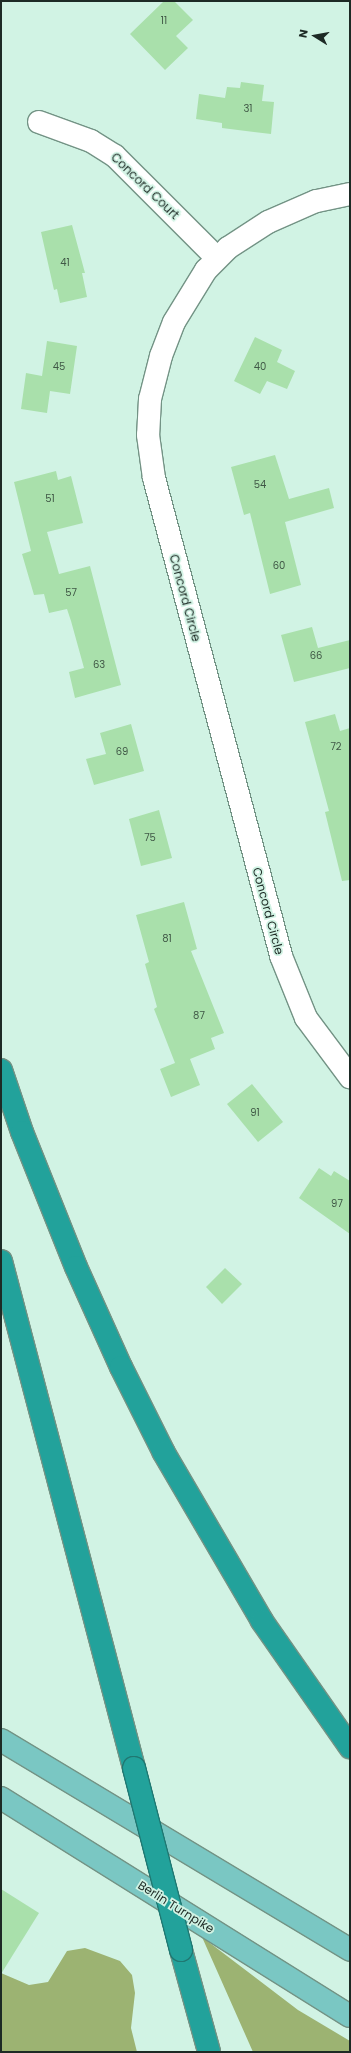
<!DOCTYPE html>
<html>
<head>
<meta charset="utf-8">
<style>
	body { margin:0 }
	#map { position:relative; width:351px; height:2053px; overflow:hidden; background:#d1f3e4; font-family:Poppins,sans-serif }
	div>[style] { position:absolute }
	.forest>* { inset:0; background:#9cb372 }
	.building>* { inset:0; background:#a9e0ab }
	.roads { filter:drop-shadow(1px 0 #739385) drop-shadow(-1px 0 #739385) drop-shadow(0 1px #739385) drop-shadow(0 -1px #739385) }
	.minor>* { height:22px; margin:-11px; padding:0 11px; transform-origin:11px; border-radius:11px; background:#fff }
	.major>* { height:22px; margin:-11px; padding:0 11px; transform-origin:11px; border-radius:11px; background:#7ac7c3 }
	.highway>* { height:22px; margin:-11px; padding:0 11px; transform-origin:11px; border-radius:11px; background:#22a29b }
	.bridges { filter:drop-shadow(1px 0 #207872) drop-shadow(-1px 0 #207872) drop-shadow(0 1px #207872) drop-shadow(0 -1px #207872) }
	.highway-bridge>* { height:22px; margin:-11px; padding:0 11px; transform-origin:11px; border-radius:11px; background:#22a29b }
	span { translate:-50% -50%; white-space:nowrap; text-align:center; line-height:1.15; -webkit-text-stroke:3.5px #d1f3e4; paint-order:stroke }
	.number-label { font-size:10px; color:#405846 }
	.number-label span { -webkit-text-stroke-width:0 }
	.street-label { font-size:12px; color:#1d2a25 }
	.frame { position:absolute; inset:0; border:2px solid #1d2a25; pointer-events:none }
	.north { position:absolute; left:295px; top:16px; width:40px; height:40px; -webkit-text-stroke:3px #d1f3e4; paint-order:stroke; rotate:281deg; font-size:11px; font-weight:700; line-height:16px; text-align:center; color:#1d2a25 }
	.north::after { content:''; display:block; margin:auto; width:14px; height:18px; background:#1d2a25; clip-path:polygon(50% 0,100% 100%,50% 72%,0 100%) }
</style>
</head>
<body>
<div id="map">
	<div class="forest">
		<i style="clip-path:polygon(202px 1937px,298px 2010px,350px 2041px,350px 2052px,253px 2052px)"></i>
		<i style="clip-path:polygon(85px 1948px,120px 1961px,132px 1975px,135px 1993px,131px 2028px,137px 2052px,1px 2052px,1px 1973px,29px 1985px,48px 1982px,67px 1951px)"></i>
	</div>
	<div class="building">
		<i style="clip-path:polygon(164px 1px,174px 1px,193px 20px,176px 36px,188px 48px,165px 70px,130px 34px)"></i>
		<i style="clip-path:polygon(241px 82px,264px 85px,262px 101px,274px 102px,271px 134px,222px 128px,222px 123px,196px 119px,199px 94px,225px 98px,227px 87px,240px 88px)"></i>
		<i style="clip-path:polygon(72px 225px,85px 273px,82px 273px,87px 297px,60px 303px,57px 289px,54px 290px,41px 232px)"></i>
		<i style="clip-path:polygon(255px 337px,282px 350px,277px 362px,295px 371px,287px 389px,267px 381px,260px 394px,234px 381px)"></i>
		<i style="clip-path:polygon(47px 341px,77px 346px,70px 394px,50px 391px,47px 413px,21px 409px,26px 373px,42px 376px)"></i>
		<i style="clip-path:polygon(275px 455px,289px 499px,329px 488px,334px 508px,285px 522px,301px 585px,270px 594px,250px 513px,244px 515px,231px 467px)"></i>
		<i style="clip-path:polygon(56px 471px,58px 480px,71px 476px,83px 523px,47px 532px,59px 574px,90px 566px,121px 685px,75px 698px,69px 672px,84px 668px,71px 621px,67px 609px,49px 613px,44px 594px,34px 595px,22px 554px,31px 551px,14px 482px)"></i>
		<i style="clip-path:polygon(312px 627px,318px 648px,350px 640px,350px 668px,294px 682px,281px 635px)"></i>
		<i style="clip-path:polygon(335px 714px,340px 731px,350px 728px,350px 880px,342px 881px,325px 812px,329px 811px,305px 722px)"></i>
		<i style="clip-path:polygon(131px 724px,144px 771px,94px 785px,86px 759px,106px 754px,100px 733px)"></i>
		<i style="clip-path:polygon(159px 810px,172px 858px,141px 866px,129px 819px)"></i>
		<i style="clip-path:polygon(184px 902px,197px 949px,191px 951px,224px 1033px,211px 1038px,215px 1049px,190px 1059px,200px 1085px,171px 1097px,160px 1069px,175px 1063px,154px 1009px,157px 1007px,145px 964px,149px 962px,136px 915px)"></i>
		<i style="clip-path:polygon(252px 1084px,283px 1122px,258px 1142px,227px 1104px)"></i>
		<i style="clip-path:polygon(319px 1168px,331px 1176px,334px 1171px,350px 1181px,350px 1234px,299px 1198px)"></i>
		<i style="clip-path:polygon(225px 1268px,242px 1284px,222px 1304px,206px 1287px)"></i>
		<i style="clip-path:polygon(1px 1889px,39px 1913px,1px 1974px)"></i>
	</div>
	<div class="roads">
		<div class="minor">
			<i style="left:39px;top:122px;width:55px;rotate:20.1deg"></i>
			<i style="left:91px;top:141px;width:28px;rotate:32deg"></i>
			<i style="left:115px;top:156px;width:144px;rotate:45deg"></i>
			<i style="left:350px;top:194px;width:35px;rotate:168deg"></i>
			<i style="left:316px;top:201px;width:52px;rotate:156.4deg"></i>
			<i style="left:268px;top:222px;width:48px;rotate:147deg"></i>
			<i style="left:228px;top:248px;width:31px;rotate:135deg"></i>
			<i style="left:206px;top:270px;width:61px;rotate:121.6deg"></i>
			<i style="left:174px;top:322px;width:36px;rotate:111deg"></i>
			<i style="left:161px;top:356px;width:44px;rotate:104.3deg"></i>
			<i style="left:150px;top:399px;width:36px;rotate:93deg"></i>
			<i style="left:148px;top:435px;width:43px;rotate:82.1deg"></i>
			<i style="left:154px;top:478px;width:495px;rotate:75.1deg"></i>
			<i style="left:281px;top:956px;width:67px;rotate:68deg"></i>
			<i style="left:306px;top:1018px;width:74px;rotate:53.3deg"></i>
		</div>
		<div class="major">
			<i style="left:1px;top:1740px;width:407px;rotate:31deg"></i>
			<i style="left:1px;top:1798px;width:411px;rotate:32deg"></i>
		</div>
		<div class="highway">
			<i style="left:1px;top:1070px;width:65px;rotate:71.3deg"></i>
			<i style="left:22px;top:1132px;width:145px;rotate:68.2deg"></i>
			<i style="left:76px;top:1267px;width:110px;rotate:65.8deg"></i>
			<i style="left:121px;top:1367px;width:96px;rotate:63.4deg"></i>
			<i style="left:164px;top:1453px;width:194px;rotate:59.7deg"></i>
			<i style="left:262px;top:1621px;width:154px;rotate:55.1deg"></i>
			<i style="left:1px;top:1261px;width:524px;rotate:75.3deg"></i>
			<i style="left:181px;top:1950px;width:106px;rotate:74.6deg"></i>
		</div>
	</div>
	<div class="bridges">
		<div class="highway-bridge">
			<i style="left:134px;top:1768px;width:188px;rotate:75.5deg"></i>
		</div>
	</div>
	<div class="number-label">
		<span style="left:164px;top:21px">11</span>
		<span style="left:248px;top:109px">31</span>
		<span style="left:65px;top:263px">41</span>
		<span style="left:59px;top:367px">45</span>
		<span style="left:260px;top:367px">40</span>
		<span style="left:260px;top:485px">54</span>
		<span style="left:50px;top:499px">51</span>
		<span style="left:279px;top:566px">60</span>
		<span style="left:71px;top:593px">57</span>
		<span style="left:316px;top:656px">66</span>
		<span style="left:99px;top:665px">63</span>
		<span style="left:336px;top:747px">72</span>
		<span style="left:122px;top:752px">69</span>
		<span style="left:150px;top:838px">75</span>
		<span style="left:167px;top:939px">81</span>
		<span style="left:199px;top:1016px">87</span>
		<span style="left:255px;top:1113px">91</span>
		<span style="left:337px;top:1204px">97</span>
	</div>
	<div class="street-label">
		<span style="left:145px;top:186px;rotate:44deg">Concord Court</span>
		<span style="left:185px;top:598px;rotate:75deg">Concord Circle</span>
		<span style="left:268px;top:911px;rotate:75deg">Concord Circle</span>
		<span style="left:176px;top:1907px;rotate:32deg">Berlin Turnpike</span>
	</div>
	<div class="frame"></div>
	<div class="north">N</div>
</div>
</body>
</html>
